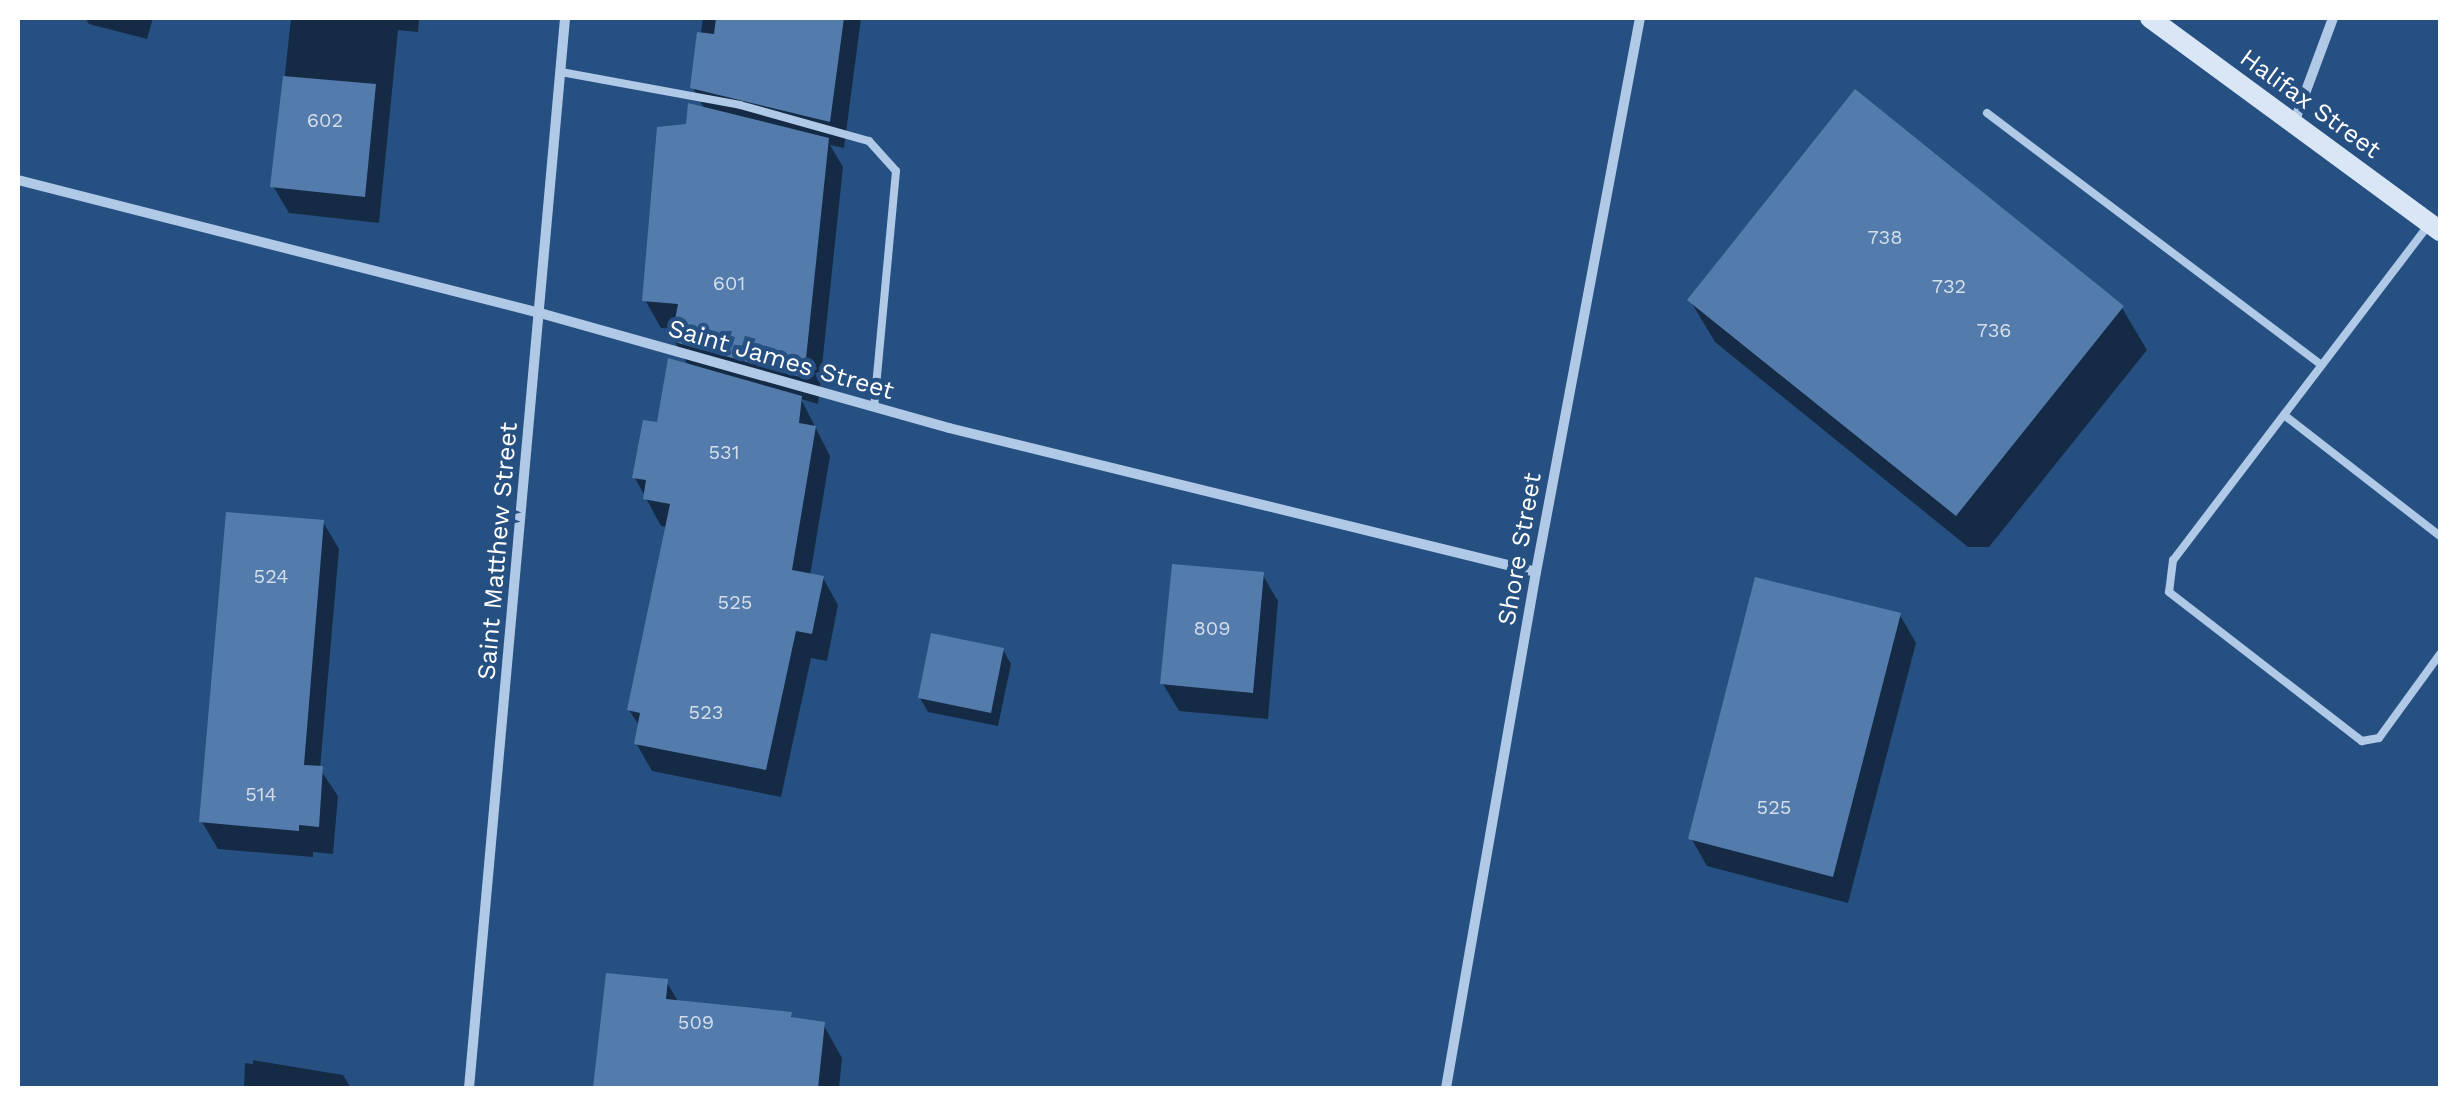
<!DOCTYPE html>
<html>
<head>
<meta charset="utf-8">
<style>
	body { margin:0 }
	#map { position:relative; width:2458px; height:1106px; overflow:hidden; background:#275082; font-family:"Work Sans",sans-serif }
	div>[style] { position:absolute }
	.shadow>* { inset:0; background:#0007 }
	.building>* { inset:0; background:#537cac }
	.service>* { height:8px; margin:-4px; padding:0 4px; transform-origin:4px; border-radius:4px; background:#afc9e7 }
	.minor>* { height:10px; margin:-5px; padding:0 5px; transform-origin:5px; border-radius:5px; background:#afc9e7 }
	.secondary>* { height:20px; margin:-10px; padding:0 10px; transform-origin:10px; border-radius:10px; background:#d9e6f6 }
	span { translate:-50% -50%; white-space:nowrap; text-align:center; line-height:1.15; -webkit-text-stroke:9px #275082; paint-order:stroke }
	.number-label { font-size:20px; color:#d4deea }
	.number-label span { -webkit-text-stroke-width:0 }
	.street-label { font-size:25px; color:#fff }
	.frame { position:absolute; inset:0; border:20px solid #fff; pointer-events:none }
</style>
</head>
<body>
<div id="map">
	<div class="shadow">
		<i style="clip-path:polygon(85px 18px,153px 18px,147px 39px,89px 24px)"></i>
		<i style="clip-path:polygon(291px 18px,419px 18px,418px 32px,398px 30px,379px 223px,289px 213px,273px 186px)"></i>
		<i style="clip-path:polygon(703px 18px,861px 18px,844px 148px,830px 145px,843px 167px,818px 404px,801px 399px,830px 456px,810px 576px,823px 578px,838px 605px,827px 661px,811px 658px,781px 797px,652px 771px,636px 743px,640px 727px,629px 710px,667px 527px,661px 526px,635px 478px,689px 367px,674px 340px,676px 329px,661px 328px,645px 300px,688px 126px,705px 110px,693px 88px)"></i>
		<i style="clip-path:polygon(1690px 300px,2122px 308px,2147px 350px,1989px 547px,1968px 547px,1715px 342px)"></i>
		<i style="clip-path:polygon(323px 522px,339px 549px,320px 769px,338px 796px,333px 854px,313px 852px,313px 857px,218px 849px,202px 822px)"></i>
		<i style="clip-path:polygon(1262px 574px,1278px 601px,1268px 719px,1179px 711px,1163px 684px)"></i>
		<i style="clip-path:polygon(1900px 615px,1916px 643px,1848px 903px,1707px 866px,1691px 838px)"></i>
		<i style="clip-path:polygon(1003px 650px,1011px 664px,998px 726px,928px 712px,920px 698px)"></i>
		<i style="clip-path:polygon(608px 975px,666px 981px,679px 1003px,790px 1014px,794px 1020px,823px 1024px,842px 1058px,839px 1088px,596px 1088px)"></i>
		<i style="clip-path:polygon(253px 1060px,343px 1075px,351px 1088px,244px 1088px,245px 1063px,253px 1064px)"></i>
	</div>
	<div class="building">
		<i style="clip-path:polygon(716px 18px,844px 18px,830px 122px,690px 88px,697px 32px,714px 34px)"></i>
		<i style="clip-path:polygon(283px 76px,376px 84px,365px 197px,270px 187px)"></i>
		<i style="clip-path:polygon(1855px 89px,2124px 306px,1956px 516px,1687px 300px)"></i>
		<i style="clip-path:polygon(688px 103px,829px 138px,804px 378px,671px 341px,678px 304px,642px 301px,657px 127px,686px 124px)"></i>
		<i style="clip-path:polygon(668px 358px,802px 396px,799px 423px,816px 426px,792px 570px,824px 576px,812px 634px,796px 631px,766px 770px,634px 744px,640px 713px,627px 710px,670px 504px,643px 499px,646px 480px,632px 478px,643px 420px,657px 422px)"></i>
		<i style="clip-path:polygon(226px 512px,324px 520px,304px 765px,323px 766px,319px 827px,299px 825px,299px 831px,199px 822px)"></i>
		<i style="clip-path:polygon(1172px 564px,1264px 572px,1253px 693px,1160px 684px)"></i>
		<i style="clip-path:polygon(1755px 577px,1901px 613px,1833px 877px,1688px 839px)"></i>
		<i style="clip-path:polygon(931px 633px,1004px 648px,991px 713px,918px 698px)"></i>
		<i style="clip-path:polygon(606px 973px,668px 979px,666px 999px,792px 1012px,791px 1017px,825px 1022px,818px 1088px,593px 1088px)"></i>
	</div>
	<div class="service">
		<i style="left:561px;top:72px;width:182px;rotate:10.4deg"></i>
		<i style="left:740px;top:105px;width:134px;rotate:15.6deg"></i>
		<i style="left:869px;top:141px;width:40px;rotate:48deg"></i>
		<i style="left:896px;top:171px;width:237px;rotate:95.3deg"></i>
		<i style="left:1987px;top:113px;width:419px;rotate:37deg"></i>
		<i style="left:2427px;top:227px;width:419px;rotate:127.3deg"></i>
		<i style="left:2173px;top:560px;width:32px;rotate:97deg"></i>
		<i style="left:2169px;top:592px;width:244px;rotate:37.7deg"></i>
		<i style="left:2362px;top:741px;width:17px;rotate:-10deg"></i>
		<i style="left:2379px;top:738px;width:104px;rotate:-54deg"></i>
		<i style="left:2284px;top:415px;width:197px;rotate:37.8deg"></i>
	</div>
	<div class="minor">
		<i style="left:2294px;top:123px;width:112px;rotate:-69.6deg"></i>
		<i style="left:18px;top:180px;width:539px;rotate:14.29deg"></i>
		<i style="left:540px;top:313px;width:425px;rotate:15.7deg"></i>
		<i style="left:949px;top:428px;width:604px;rotate:13.78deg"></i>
		<i style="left:469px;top:1088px;width:1074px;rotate:-84.87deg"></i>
		<i style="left:1446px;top:1088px;width:524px;rotate:-80.11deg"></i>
		<i style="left:1536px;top:572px;width:564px;rotate:-79.37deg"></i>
	</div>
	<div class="secondary">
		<i style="left:2150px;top:18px;width:360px;rotate:36.3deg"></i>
	</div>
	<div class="number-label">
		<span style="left:325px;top:120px">602</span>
		<span style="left:1885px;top:237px">738</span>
		<span style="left:729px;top:283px">601</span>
		<span style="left:1949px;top:286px">732</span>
		<span style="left:1994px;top:330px">736</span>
		<span style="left:724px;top:452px">531</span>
		<span style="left:271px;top:576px">524</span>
		<span style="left:735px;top:602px">525</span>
		<span style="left:1212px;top:628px">809</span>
		<span style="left:706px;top:712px">523</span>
		<span style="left:261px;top:794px">514</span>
		<span style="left:1774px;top:807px">525</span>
		<span style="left:696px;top:1022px">509</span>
	</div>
	<div class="street-label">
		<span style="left:2310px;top:104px;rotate:36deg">Halifax Street</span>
		<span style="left:781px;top:360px;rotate:16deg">Saint James Street</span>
		<span style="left:1520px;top:549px;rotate:-80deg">Shore Street</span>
		<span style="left:498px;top:551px;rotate:-85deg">Saint Matthew Street</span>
	</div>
	<div class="frame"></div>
</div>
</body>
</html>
